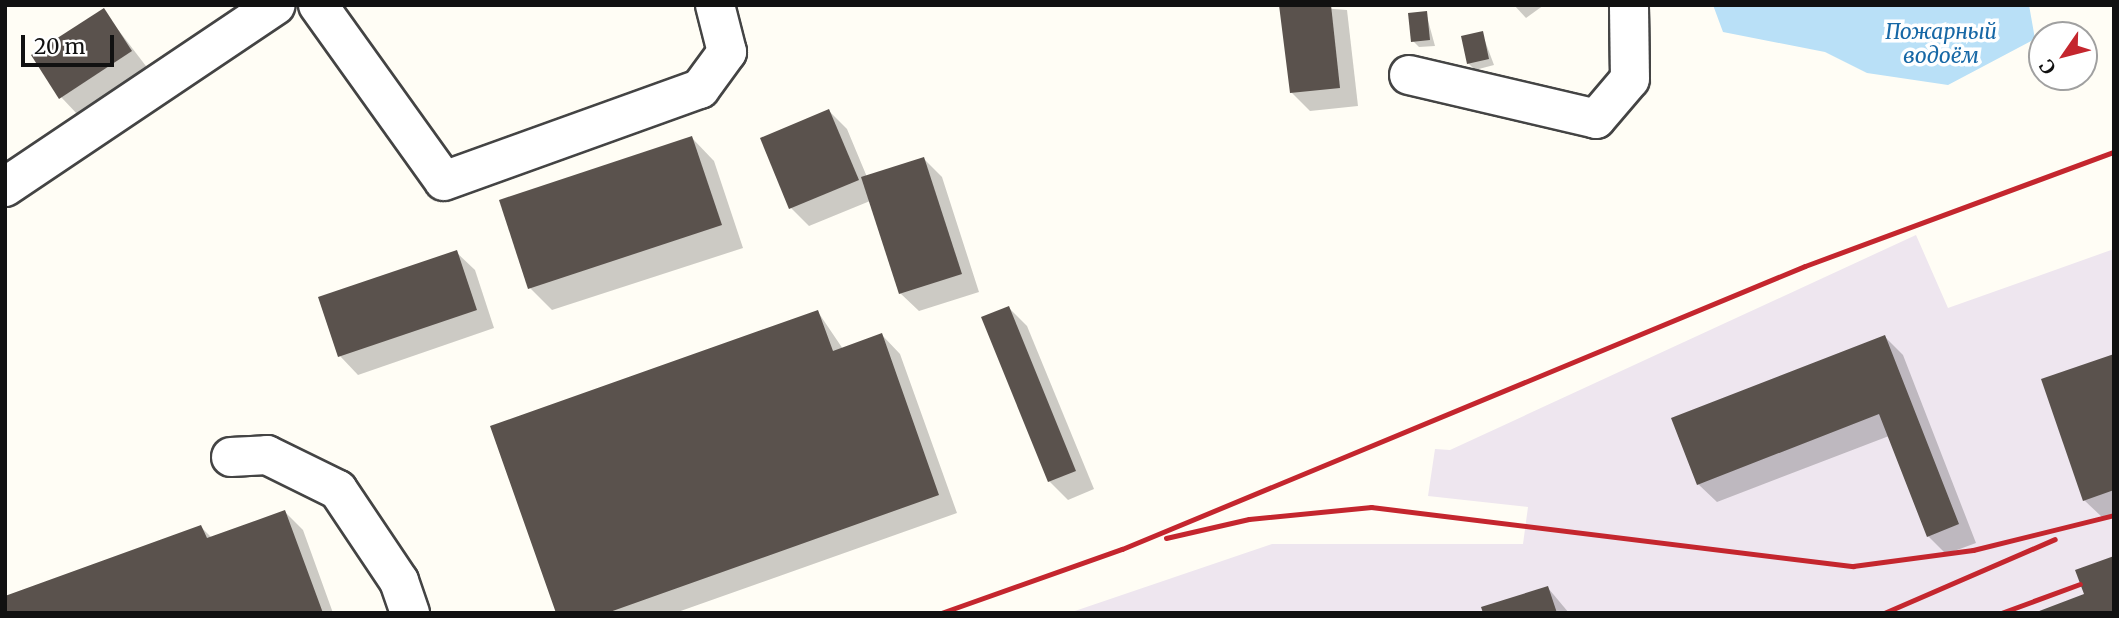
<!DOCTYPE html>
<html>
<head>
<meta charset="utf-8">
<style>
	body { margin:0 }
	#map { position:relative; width:2119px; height:618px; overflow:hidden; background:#fffdf5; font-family:Merriweather,serif }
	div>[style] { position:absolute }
	.industrial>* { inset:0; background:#eee6ef }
	.water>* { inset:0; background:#b9e0f7 }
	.shadow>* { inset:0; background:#0003 }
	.building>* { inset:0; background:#5a524d }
	.roads { filter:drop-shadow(2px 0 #444) drop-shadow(-2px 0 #444) drop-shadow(0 2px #444) drop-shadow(0 -2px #444) }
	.minor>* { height:38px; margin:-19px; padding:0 19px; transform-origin:19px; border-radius:19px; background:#fff }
	.rail>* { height:5px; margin:-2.5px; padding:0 2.5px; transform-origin:2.5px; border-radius:2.5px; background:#c4262e }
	span { translate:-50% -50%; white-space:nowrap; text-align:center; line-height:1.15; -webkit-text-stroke:7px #fff; paint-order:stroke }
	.water-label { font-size:21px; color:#1768a6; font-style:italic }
	.frame { position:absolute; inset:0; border:7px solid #111; pointer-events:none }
	.north { position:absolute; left:2028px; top:21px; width:70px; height:70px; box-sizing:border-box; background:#fff; border:2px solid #a0a0a0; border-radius:50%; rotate:235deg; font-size:19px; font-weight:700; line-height:28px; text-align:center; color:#111 }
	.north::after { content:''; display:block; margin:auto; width:24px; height:32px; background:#c4262e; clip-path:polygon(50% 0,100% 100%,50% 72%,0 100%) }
	.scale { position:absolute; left:21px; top:35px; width:93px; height:32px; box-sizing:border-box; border:4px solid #111; border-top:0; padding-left:9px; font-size:21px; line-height:24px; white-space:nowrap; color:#111; -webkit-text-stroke:5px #fff; paint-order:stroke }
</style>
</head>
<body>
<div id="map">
	<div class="industrial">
		<i style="clip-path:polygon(1916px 235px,1948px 308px,2114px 249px,2114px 613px,1069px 613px,1272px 544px,1523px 544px,1528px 507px,1428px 496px,1435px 449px,1450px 450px)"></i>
	</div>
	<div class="water">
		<i style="clip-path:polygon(1713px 5px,2029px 5px,2035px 39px,1948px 85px,1867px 73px,1825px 52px,1723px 32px)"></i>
	</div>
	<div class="shadow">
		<i style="clip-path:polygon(1281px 5px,1347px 10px,1358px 106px,1310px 111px,1291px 92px)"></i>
		<i style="clip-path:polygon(1514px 5px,1544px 5px,1526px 18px)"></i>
		<i style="clip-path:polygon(103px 10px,149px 70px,79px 116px,61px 97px)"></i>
		<i style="clip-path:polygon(1426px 13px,1435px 46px,1419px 47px,1413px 41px)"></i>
		<i style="clip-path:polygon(1482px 33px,1494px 65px,1475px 70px,1468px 63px)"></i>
		<i style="clip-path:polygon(829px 111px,847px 129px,867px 177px,924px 159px,942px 177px,979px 292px,919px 311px,900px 293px,870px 201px,809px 226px,791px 208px)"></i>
		<i style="clip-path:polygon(692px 138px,714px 161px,743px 248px,552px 310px,530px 288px)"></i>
		<i style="clip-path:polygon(456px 252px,475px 270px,494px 328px,358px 375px,340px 356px)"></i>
		<i style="clip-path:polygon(1009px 308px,1027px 326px,1094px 489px,1068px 500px,1049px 481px)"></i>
		<i style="clip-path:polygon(818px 312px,843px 349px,882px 335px,900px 354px,957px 513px,675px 613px,558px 613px)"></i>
		<i style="clip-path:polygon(1885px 337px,1903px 355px,1976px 543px,1946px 554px,1928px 536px,1889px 436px,1717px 502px,1698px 484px)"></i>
		<i style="clip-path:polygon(2114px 356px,2114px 514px,2103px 518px,2084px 500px)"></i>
		<i style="clip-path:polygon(285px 512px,303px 530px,333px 613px,5px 613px,201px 527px,212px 538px)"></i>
		<i style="clip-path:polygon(1548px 588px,1569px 613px,1485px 613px)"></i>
	</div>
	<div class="building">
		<i style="clip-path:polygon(1279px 5px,1331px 5px,1340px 88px,1290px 93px)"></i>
		<i style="clip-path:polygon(104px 8px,132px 51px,59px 99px,31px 55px)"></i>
		<i style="clip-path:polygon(1427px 11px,1430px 40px,1411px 42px,1408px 13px)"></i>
		<i style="clip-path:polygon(1483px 31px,1489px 59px,1467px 64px,1461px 36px)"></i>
		<i style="clip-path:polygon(829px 109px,859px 180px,789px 209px,760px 138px)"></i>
		<i style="clip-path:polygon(692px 136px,722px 225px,528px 289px,499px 200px)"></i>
		<i style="clip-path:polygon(924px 157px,962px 274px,899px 294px,861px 177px)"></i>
		<i style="clip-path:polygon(457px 250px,477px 310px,338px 357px,318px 297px)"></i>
		<i style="clip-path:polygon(1009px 306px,1076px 471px,1048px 482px,981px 317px)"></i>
		<i style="clip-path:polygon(818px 310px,833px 351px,882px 333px,939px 495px,607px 613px,556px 613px,490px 426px)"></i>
		<i style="clip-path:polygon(1885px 335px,1959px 524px,1927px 537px,1879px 414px,1697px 485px,1671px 418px)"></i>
		<i style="clip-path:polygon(2114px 354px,2114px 490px,2083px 501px,2041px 379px)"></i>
		<i style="clip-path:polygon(285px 510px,323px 613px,5px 613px,5px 596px,201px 525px,207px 538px)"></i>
		<i style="clip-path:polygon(2114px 556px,2114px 613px,2034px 613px,2084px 594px,2075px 570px)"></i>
		<i style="clip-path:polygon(1548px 586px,1557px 613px,1483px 613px,1481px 607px)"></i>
	</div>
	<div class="roads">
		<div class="minor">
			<i style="left:318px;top:5px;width:216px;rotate:54.4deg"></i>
			<i style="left:444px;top:181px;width:272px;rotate:-19.8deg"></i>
			<i style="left:700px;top:89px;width:46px;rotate:-53.9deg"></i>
			<i style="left:727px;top:52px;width:49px;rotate:-104.3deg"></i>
			<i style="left:1409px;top:75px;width:192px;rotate:13.2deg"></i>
			<i style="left:1596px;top:119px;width:52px;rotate:-49.6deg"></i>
			<i style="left:1630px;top:79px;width:74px;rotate:-90.8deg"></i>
			<i style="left:5px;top:187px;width:326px;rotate:-33.9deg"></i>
			<i style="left:231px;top:457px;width:36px;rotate:-3deg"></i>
			<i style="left:267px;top:455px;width:79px;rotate:26.2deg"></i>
			<i style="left:338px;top:490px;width:110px;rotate:56.2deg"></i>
			<i style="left:399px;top:581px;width:34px;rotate:71deg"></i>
		</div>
	</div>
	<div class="rail">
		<i style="left:1166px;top:538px;width:85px;rotate:-12.9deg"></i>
		<i style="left:1249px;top:519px;width:123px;rotate:-5.6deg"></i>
		<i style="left:1371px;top:507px;width:486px;rotate:7deg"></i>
		<i style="left:1853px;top:566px;width:121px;rotate:-7.6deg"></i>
		<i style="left:1973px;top:550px;width:145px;rotate:-13.9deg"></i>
		<i style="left:941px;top:613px;width:192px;rotate:-19.5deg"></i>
		<i style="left:1122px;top:549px;width:739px;rotate:-22.51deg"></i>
		<i style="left:1805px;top:266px;width:329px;rotate:-20.3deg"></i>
		<i style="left:1884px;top:613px;width:186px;rotate:-23.4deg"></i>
		<i style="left:2001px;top:613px;width:84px;rotate:-20.2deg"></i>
	</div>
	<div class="water-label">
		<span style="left:1941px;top:44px">Пожарный<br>водоём</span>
	</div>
	<div class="frame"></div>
	<div class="north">С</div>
	<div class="scale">20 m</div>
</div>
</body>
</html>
